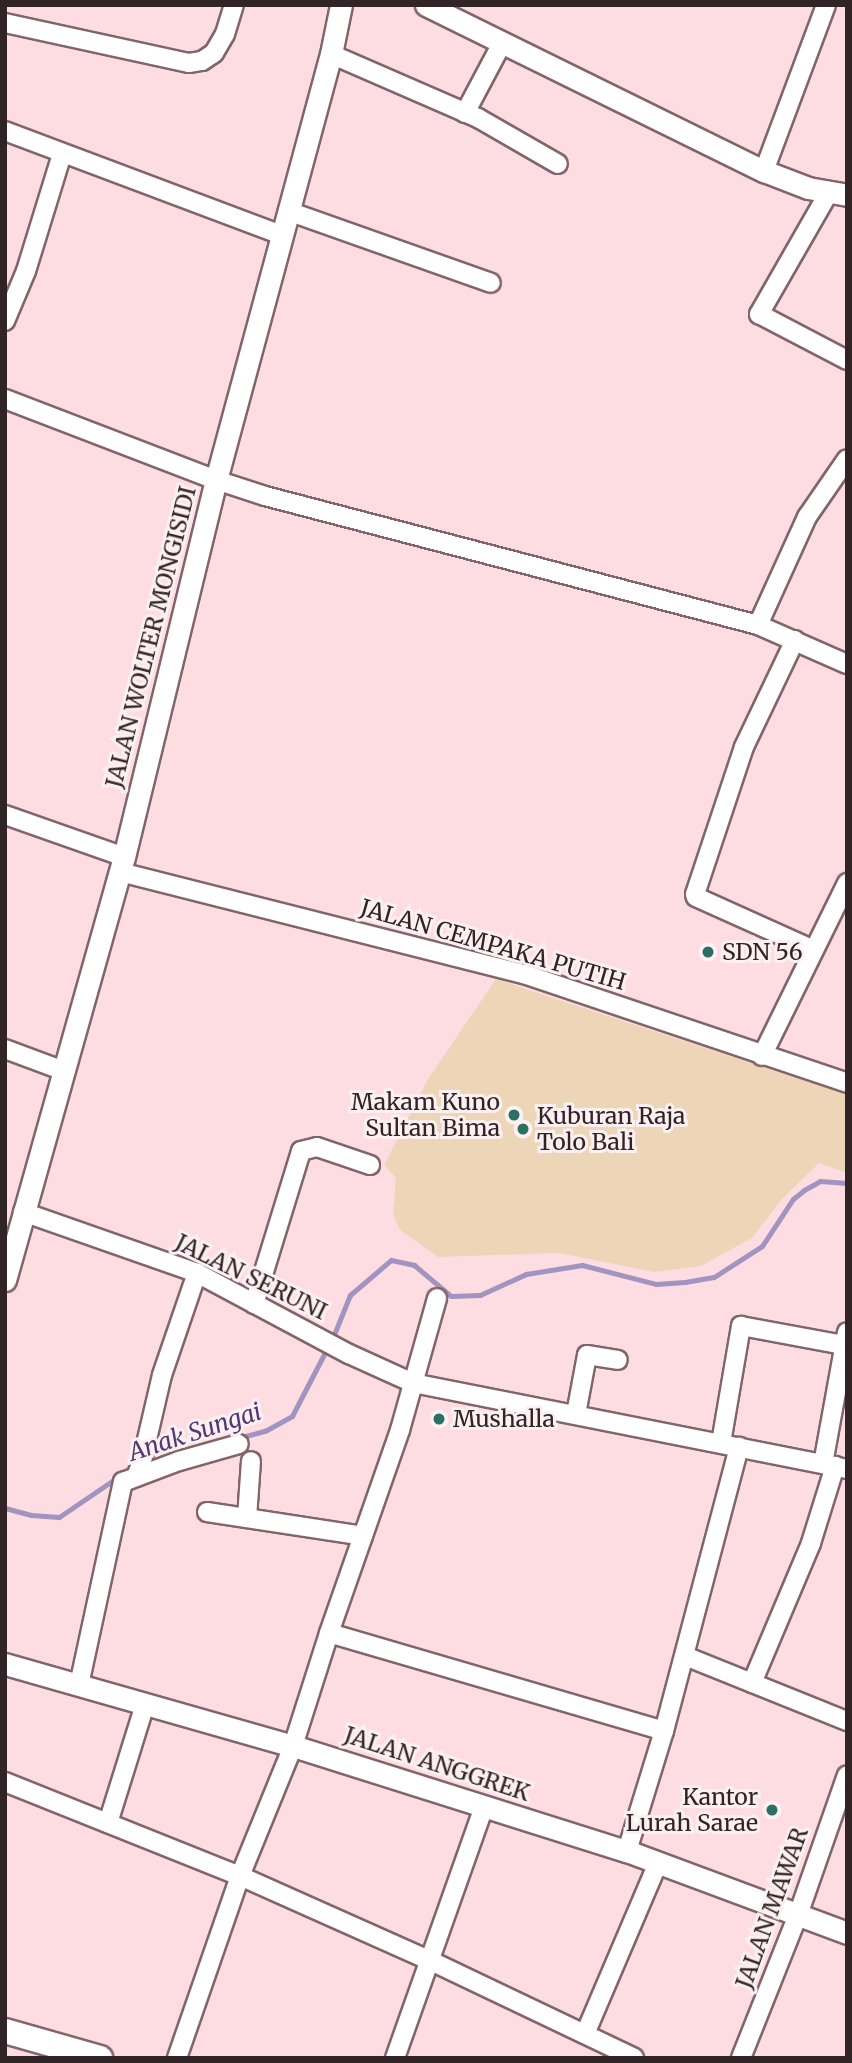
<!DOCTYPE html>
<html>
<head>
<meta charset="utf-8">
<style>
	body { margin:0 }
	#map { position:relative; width:852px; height:2063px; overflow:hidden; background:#fedde2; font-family:Merriweather,serif }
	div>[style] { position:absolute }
	.green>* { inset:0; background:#ecd6b7 }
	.stream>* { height:5px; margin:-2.5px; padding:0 2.5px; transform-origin:2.5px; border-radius:2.5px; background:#a194c0 }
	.roads { filter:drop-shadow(2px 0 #81656a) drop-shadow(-2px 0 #81656a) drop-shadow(0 2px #81656a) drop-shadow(0 -2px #81656a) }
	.minor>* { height:18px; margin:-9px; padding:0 9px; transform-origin:9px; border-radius:9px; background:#fff }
	.tertiary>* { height:21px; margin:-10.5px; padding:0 10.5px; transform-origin:10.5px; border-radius:10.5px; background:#fff }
	.secondary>* { height:24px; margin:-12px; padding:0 12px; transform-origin:12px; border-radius:12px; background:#fff }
	.dots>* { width:19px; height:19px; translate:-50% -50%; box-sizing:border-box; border:4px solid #fdf0f2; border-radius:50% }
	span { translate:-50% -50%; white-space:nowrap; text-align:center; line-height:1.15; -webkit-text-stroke:6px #fdf0f2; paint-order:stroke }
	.street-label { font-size:23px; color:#302426 }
	.poi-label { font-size:23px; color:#302426 }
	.left { translate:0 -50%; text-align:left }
	.right { translate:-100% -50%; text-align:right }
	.water-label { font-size:24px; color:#4f3a73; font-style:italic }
	.frame { position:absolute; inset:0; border:7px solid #302426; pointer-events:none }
</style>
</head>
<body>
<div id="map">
	<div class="green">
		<i style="clip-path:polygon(496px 979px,847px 1095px,847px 1173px,819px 1163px,782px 1199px,752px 1238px,701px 1266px,654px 1272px,559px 1253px,438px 1257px,400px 1230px,393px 1214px,396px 1178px,384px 1165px,428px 1079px)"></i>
	</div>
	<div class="stream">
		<i style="left:238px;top:1438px;width:28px;rotate:-15deg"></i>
		<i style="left:265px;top:1431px;width:31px;rotate:-29deg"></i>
		<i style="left:292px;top:1416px;width:89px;rotate:-62.6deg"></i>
		<i style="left:333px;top:1337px;width:45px;rotate:-68deg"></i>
		<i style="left:350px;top:1295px;width:54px;rotate:-40.5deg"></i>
		<i style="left:391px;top:1260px;width:24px;rotate:12deg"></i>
		<i style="left:414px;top:1265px;width:48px;rotate:40deg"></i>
		<i style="left:451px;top:1296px;width:29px;rotate:-2deg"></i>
		<i style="left:480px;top:1295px;width:51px;rotate:-24.5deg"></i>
		<i style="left:526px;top:1274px;width:57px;rotate:-9.1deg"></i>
		<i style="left:582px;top:1265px;width:76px;rotate:14.4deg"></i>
		<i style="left:656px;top:1284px;width:29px;rotate:-4deg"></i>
		<i style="left:685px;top:1282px;width:29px;rotate:-10deg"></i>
		<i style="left:714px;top:1277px;width:57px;rotate:-32.9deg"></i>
		<i style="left:762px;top:1246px;width:56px;rotate:-56.6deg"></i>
		<i style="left:793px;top:1199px;width:14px;rotate:-39deg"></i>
		<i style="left:804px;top:1190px;width:18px;rotate:-29deg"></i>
		<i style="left:820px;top:1181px;width:27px;rotate:4deg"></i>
		<i style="left:5px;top:1508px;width:27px;rotate:15deg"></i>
		<i style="left:31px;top:1515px;width:28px;rotate:4deg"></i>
		<i style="left:59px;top:1517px;width:91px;rotate:-34.2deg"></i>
	</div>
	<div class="roads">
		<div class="minor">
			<i style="left:5px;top:23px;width:188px;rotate:12.3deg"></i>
			<i style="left:189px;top:63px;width:13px;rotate:-9deg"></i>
			<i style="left:202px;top:61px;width:14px;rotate:-34deg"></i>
			<i style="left:214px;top:53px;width:22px;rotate:-60deg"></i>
			<i style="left:225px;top:34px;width:30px;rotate:-73deg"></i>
			<i style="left:331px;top:54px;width:160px;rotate:23.5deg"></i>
			<i style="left:478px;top:118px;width:92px;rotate:29.9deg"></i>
			<i style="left:465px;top:113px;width:79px;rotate:-62.1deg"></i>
			<i style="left:5px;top:131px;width:296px;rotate:20.6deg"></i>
			<i style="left:764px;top:171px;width:177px;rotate:-69.5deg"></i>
			<i style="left:829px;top:192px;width:141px;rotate:119.8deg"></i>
			<i style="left:759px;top:314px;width:99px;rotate:27.6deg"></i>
			<i style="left:288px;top:211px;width:215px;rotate:19.5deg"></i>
			<i style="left:5px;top:321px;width:54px;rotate:-67.2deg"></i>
			<i style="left:26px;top:271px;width:122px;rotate:-72.9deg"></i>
			<i style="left:5px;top:399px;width:226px;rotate:21deg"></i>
			<i style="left:216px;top:480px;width:52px;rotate:18.1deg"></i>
			<i style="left:265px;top:496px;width:510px;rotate:14.66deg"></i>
			<i style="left:758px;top:625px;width:97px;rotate:23.7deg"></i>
			<i style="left:758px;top:625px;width:119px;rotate:-65.6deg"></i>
			<i style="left:807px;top:517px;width:70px;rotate:-55.4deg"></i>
			<i style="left:795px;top:640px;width:119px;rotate:115.5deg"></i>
			<i style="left:744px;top:747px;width:155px;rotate:108.4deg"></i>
			<i style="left:695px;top:894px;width:3px;rotate:72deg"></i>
			<i style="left:696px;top:897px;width:129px;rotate:24.2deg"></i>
			<i style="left:5px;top:815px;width:126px;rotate:19.4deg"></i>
			<i style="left:120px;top:872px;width:417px;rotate:14.2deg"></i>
			<i style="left:524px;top:974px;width:341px;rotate:18.6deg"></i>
			<i style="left:5px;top:1049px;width:63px;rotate:20.4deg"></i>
			<i style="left:762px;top:1056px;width:193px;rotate:-63.8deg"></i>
			<i style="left:23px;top:1212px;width:184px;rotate:19.3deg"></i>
			<i style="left:197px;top:1273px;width:172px;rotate:28.1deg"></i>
			<i style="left:349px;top:1354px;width:70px;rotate:24.4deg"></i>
			<i style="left:413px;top:1383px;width:442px;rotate:11.2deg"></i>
			<i style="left:254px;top:1304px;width:160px;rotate:-72.9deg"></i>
			<i style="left:301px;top:1151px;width:16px;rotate:-14deg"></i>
			<i style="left:317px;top:1147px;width:56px;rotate:18.8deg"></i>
			<i style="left:576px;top:1414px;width:60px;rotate:-79.4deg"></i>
			<i style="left:587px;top:1355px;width:31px;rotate:9deg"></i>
			<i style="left:721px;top:1443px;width:119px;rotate:-80.3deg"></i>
			<i style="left:741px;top:1326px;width:105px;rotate:10.5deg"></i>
			<i style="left:823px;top:1464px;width:134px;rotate:-79.7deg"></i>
			<i style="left:136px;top:1477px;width:17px;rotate:-69deg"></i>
			<i style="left:142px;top:1461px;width:88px;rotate:-76.9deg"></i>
			<i style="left:162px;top:1375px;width:108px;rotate:-71.1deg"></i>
			<i style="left:207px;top:1512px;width:158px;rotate:8.7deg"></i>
			<i style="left:247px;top:1518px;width:57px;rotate:-86deg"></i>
			<i style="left:329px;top:1633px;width:349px;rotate:16.3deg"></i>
			<i style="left:685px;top:1656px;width:175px;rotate:21.9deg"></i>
			<i style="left:752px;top:1683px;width:152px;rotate:-67.1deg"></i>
			<i style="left:811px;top:1543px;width:81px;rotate:-72.7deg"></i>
			<i style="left:79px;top:1685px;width:208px;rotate:-77.8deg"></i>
			<i style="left:123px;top:1482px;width:60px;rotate:-20.6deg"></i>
			<i style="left:179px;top:1461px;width:62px;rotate:-15.8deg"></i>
			<i style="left:5px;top:1782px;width:253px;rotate:21.8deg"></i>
			<i style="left:240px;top:1876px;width:209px;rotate:24deg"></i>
			<i style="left:431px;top:1961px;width:225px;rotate:25.5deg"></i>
			<i style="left:108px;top:1823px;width:125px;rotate:-72.7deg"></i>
			<i style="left:627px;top:1851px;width:126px;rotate:-72.9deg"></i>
			<i style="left:664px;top:1731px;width:294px;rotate:-75.2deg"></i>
			<i style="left:585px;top:2034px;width:186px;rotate:-66.9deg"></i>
			<i style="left:177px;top:2058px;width:193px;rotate:-70.9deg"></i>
			<i style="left:240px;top:1876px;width:140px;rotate:-67.8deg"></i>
			<i style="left:293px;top:1746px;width:119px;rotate:-72.3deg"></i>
			<i style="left:329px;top:1633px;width:215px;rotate:-70.7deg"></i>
			<i style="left:400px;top:1430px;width:137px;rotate:-74.3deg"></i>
			<i style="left:395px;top:2058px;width:267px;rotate:-70.5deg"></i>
			<i style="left:741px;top:2058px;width:154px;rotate:-68.3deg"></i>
			<i style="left:798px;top:1915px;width:148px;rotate:-70.7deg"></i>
		</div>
		<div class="tertiary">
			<i style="left:426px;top:5px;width:377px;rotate:26.2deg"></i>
			<i style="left:764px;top:171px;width:47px;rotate:21.1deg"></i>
			<i style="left:808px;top:188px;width:40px;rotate:10deg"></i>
			<i style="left:5px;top:1280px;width:439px;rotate:-74.3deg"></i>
			<i style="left:124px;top:857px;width:388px;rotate:-76.3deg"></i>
			<i style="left:216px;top:480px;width:441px;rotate:-74.9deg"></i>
			<i style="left:331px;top:54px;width:50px;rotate:-78.5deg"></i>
			<i style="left:5px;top:1664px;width:299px;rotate:15.9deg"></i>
			<i style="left:293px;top:1746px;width:350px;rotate:17.5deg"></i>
			<i style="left:627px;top:1851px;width:235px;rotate:20.4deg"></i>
		</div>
		<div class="secondary">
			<i style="left:5px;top:2031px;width:99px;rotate:15.9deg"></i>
		</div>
	</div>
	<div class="dots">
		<i style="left:708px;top:952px;background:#2c7063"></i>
		<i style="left:514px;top:1115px;background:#2c7063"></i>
		<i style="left:523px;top:1129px;background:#2c7063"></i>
		<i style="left:439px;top:1419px;background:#2c7063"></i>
		<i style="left:772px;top:1810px;background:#2c7063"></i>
	</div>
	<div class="street-label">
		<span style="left:151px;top:637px;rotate:-76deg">JALAN WOLTER MONGISIDI</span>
		<span style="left:493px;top:945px;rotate:16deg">JALAN CEMPAKA PUTIH</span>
		<span style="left:251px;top:1277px;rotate:26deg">JALAN SERUNI</span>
		<span style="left:437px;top:1764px;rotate:18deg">JALAN ANGGREK</span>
		<span style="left:772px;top:1908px;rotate:-70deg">JALAN MAWAR</span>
	</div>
	<div class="poi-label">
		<span class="left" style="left:722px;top:952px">SDN 56</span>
		<span class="right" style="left:500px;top:1115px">Makam Kuno<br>Sultan Bima</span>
		<span class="left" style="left:537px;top:1129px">Kuburan Raja<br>Tolo Bali</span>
		<span class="left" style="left:453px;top:1419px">Mushalla</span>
		<span class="right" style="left:758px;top:1810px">Kantor<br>Lurah Sarae</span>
	</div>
	<div class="water-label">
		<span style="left:195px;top:1432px;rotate:-18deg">Anak Sungai</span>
	</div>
	<div class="frame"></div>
</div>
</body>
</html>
